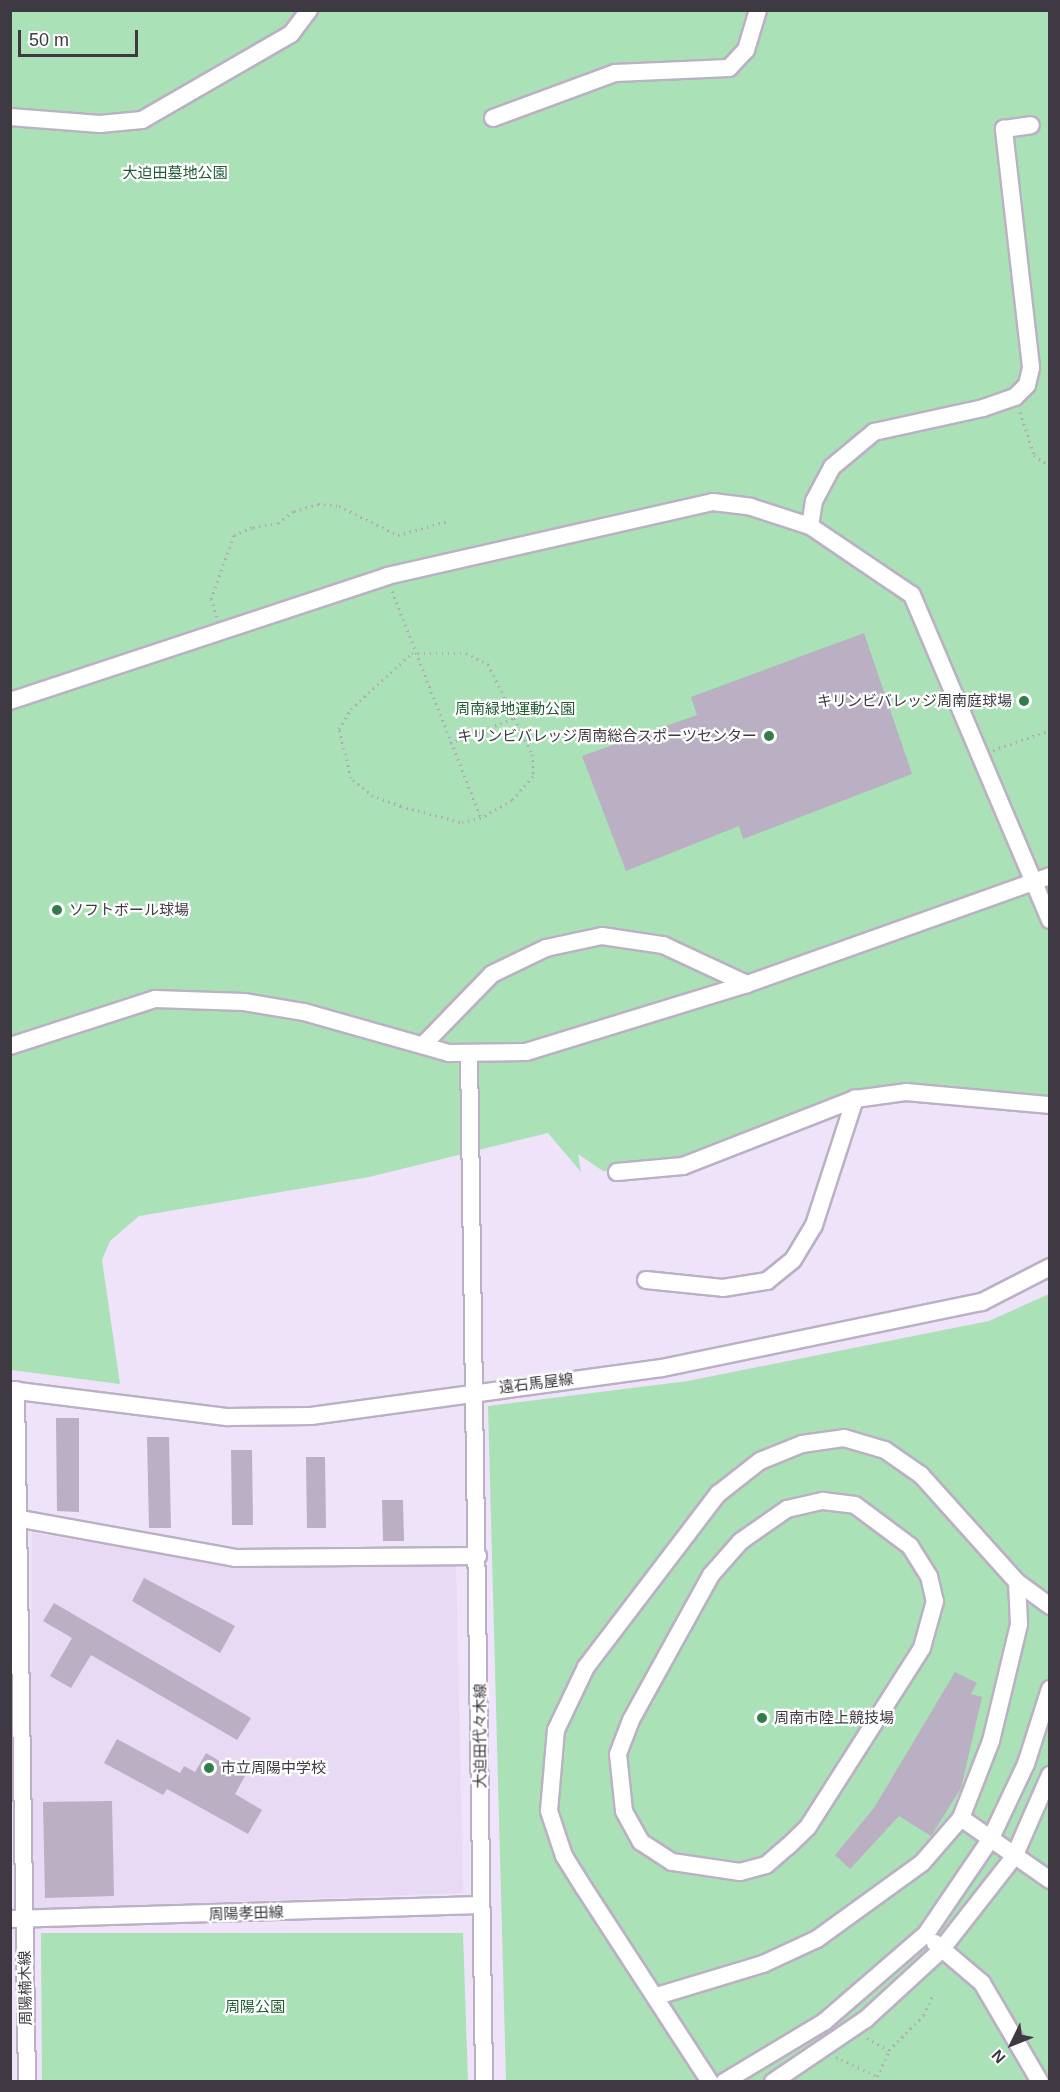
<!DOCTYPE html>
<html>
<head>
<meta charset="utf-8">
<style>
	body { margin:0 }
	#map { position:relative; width:1060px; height:2092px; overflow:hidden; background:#eee3f8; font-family:Helvetica,"Noto Sans JP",sans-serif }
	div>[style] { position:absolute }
	.built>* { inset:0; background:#e8d9f5 }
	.green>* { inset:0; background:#aae1b7 }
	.building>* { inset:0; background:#baafc3 }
	.path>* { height:3px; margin-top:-1.5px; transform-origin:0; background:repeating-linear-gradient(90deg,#b2a9ba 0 1.5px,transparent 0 6px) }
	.roads { filter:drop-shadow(2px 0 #bbb0c4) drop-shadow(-2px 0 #bbb0c4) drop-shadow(0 2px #bbb0c4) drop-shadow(0 -2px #bbb0c4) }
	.minor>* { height:16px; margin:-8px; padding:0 8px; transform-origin:8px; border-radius:8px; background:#fff }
	.dots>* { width:16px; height:16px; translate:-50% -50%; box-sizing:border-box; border:3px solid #fff; border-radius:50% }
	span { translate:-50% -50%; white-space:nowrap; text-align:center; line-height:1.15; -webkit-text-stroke:4.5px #fff; paint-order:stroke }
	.park-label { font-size:15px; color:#205b34 }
	.poi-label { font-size:15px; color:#3e3942 }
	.right { translate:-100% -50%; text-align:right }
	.left { translate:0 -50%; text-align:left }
	.street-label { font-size:15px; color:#3e3942 }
	.frame { position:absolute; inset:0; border:12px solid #3e3942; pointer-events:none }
	.north { position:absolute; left:982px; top:2014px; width:60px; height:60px; -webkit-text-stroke:4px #fff; paint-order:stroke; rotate:227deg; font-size:16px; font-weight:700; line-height:24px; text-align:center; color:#3e3942 }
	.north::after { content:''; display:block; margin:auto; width:21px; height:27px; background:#3e3942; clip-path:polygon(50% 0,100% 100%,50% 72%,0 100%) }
	.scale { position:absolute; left:18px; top:30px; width:120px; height:27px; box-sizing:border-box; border:3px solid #3e3942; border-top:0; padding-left:8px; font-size:18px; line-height:21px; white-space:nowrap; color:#3e3942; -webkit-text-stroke:4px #fff; paint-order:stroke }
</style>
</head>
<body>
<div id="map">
	<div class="built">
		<i style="clip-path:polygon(32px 1533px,246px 1568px,456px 1566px,463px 1893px,30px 1909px)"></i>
	</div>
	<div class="green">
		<i style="clip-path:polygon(10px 11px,1049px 11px,1049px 1107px,865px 1097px,680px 1168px,603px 1171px,578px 1154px,581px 1172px,548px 1133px,369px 1177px,139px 1216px,110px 1241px,102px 1260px,120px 1384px,11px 1370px)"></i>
		<i style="clip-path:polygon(1049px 1294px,1049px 2081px,506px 2081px,488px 1406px,688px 1381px,989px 1321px)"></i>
		<i style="clip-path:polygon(41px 1933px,463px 1933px,468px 2081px,42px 2081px)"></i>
	</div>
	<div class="building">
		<i style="clip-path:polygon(864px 633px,912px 774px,743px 839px,739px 826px,626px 871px,582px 756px,697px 715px,691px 697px)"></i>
		<i style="clip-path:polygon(56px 1418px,79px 1418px,79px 1512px,57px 1511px)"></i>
		<i style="clip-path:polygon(147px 1437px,169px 1437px,171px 1528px,149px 1528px)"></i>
		<i style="clip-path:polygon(231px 1450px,252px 1450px,253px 1525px,232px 1525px)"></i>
		<i style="clip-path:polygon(306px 1457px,325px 1457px,326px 1528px,307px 1528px)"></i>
		<i style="clip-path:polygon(382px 1500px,403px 1500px,404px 1541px,383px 1541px)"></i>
		<i style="clip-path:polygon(144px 1578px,235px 1626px,220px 1653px,132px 1601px)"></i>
		<i style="clip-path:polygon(54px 1603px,251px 1718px,237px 1740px,91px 1655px,71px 1688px,50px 1676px,72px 1638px,43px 1621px)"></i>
		<i style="clip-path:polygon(955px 1672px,977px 1683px,971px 1694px,982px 1697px,961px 1788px,931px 1836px,899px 1816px,850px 1869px,835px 1855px,874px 1808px)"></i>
		<i style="clip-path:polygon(117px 1739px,180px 1773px,184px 1766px,195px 1772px,206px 1753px,245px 1776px,235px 1794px,262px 1810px,248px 1834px,167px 1789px,163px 1795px,104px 1763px)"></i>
		<i style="clip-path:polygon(112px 1801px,114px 1896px,45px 1898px,43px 1802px)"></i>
	</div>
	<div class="path">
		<i style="left:1020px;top:412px;width:45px;rotate:72deg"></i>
		<i style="left:1034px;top:455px;width:19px;rotate:35deg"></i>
		<i style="left:392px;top:591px;width:244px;rotate:68.6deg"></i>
		<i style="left:217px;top:617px;width:19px;rotate:-108deg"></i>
		<i style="left:211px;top:599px;width:68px;rotate:-70.2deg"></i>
		<i style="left:234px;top:535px;width:21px;rotate:-23deg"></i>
		<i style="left:253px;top:527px;width:25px;rotate:-9deg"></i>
		<i style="left:278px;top:523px;width:20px;rotate:-37deg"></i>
		<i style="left:294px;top:511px;width:25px;rotate:-16deg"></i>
		<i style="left:318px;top:504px;width:21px;rotate:5deg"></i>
		<i style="left:339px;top:506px;width:66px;rotate:26.2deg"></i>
		<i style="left:398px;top:535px;width:52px;rotate:-15.6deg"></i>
		<i style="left:412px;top:653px;width:54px"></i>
		<i style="left:466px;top:653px;width:25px;rotate:27deg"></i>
		<i style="left:488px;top:664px;width:100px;rotate:63.9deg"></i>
		<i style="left:532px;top:754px;width:22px;rotate:87deg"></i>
		<i style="left:533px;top:776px;width:32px;rotate:131deg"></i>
		<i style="left:512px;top:800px;width:36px;rotate:150deg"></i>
		<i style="left:481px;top:818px;width:21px;rotate:169deg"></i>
		<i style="left:460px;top:822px;width:61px;rotate:-164.8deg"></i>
		<i style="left:401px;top:806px;width:30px;rotate:-160deg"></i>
		<i style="left:373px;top:796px;width:28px;rotate:-141deg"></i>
		<i style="left:351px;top:778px;width:50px;rotate:-103.8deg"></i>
		<i style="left:339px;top:729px;width:23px;rotate:-59deg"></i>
		<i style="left:351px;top:709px;width:83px;rotate:-42.6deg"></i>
		<i style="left:450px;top:743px;width:69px;rotate:-21.3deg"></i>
		<i style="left:993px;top:750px;width:60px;rotate:-19.3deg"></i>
		<i style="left:867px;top:2038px;width:25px;rotate:29deg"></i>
		<i style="left:836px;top:2057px;width:43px;rotate:24.8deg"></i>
		<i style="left:875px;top:2082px;width:35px;rotate:-66deg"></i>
		<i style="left:889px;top:2050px;width:49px;rotate:-45deg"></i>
		<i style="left:924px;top:2015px;width:20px;rotate:-66deg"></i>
	</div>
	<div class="roads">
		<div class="minor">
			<i style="left:10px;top:117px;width:90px;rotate:4.4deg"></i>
			<i style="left:100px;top:124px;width:42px;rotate:-5.4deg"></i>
			<i style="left:142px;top:120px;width:172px;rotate:-30deg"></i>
			<i style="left:291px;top:34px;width:30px;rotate:-53deg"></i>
			<i style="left:493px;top:118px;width:130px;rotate:-20.2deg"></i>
			<i style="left:615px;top:73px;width:114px;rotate:-2.5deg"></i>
			<i style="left:729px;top:68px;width:25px;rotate:-47deg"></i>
			<i style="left:746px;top:50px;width:42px;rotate:-73.3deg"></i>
			<i style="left:810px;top:526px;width:25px;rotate:-81deg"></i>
			<i style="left:814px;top:501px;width:38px;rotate:-62deg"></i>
			<i style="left:832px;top:467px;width:55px;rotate:-39.8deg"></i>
			<i style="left:874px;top:432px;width:112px;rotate:-12.4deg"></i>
			<i style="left:983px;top:408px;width:34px;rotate:-19deg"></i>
			<i style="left:1015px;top:397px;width:17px;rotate:-45deg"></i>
			<i style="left:1027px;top:385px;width:18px;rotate:-77deg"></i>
			<i style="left:1031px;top:367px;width:240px;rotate:-96.5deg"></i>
			<i style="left:1004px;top:129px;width:27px;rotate:-8deg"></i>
			<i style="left:10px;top:701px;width:397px;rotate:-18.3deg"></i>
			<i style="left:387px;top:576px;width:334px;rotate:-12.8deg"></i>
			<i style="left:713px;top:502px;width:38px;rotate:7deg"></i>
			<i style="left:751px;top:507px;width:62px;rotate:17.9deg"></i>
			<i style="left:810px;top:526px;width:123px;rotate:34.1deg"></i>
			<i style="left:912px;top:595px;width:353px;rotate:67deg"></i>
			<i style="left:425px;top:1043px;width:96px;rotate:-45.8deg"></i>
			<i style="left:492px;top:974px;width:60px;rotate:-25.7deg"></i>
			<i style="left:546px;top:948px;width:57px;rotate:-12.1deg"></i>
			<i style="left:602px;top:936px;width:62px;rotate:8.4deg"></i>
			<i style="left:663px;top:945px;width:93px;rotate:24.9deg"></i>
			<i style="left:10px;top:1046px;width:152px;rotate:-18deg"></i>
			<i style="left:155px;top:999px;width:89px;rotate:1.9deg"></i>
			<i style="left:244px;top:1002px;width:61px;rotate:9.5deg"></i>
			<i style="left:304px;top:1012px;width:151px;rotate:15.8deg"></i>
			<i style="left:449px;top:1053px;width:77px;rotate:-0.7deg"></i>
			<i style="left:526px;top:1052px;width:231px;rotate:-17.1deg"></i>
			<i style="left:747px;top:984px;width:322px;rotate:-19.6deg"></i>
			<i style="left:469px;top:1054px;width:1028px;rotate:89.16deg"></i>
			<i style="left:617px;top:1172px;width:66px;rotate:-5.2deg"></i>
			<i style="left:683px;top:1166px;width:185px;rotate:-21.3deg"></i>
			<i style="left:855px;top:1099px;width:51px;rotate:-7.8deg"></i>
			<i style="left:906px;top:1092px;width:145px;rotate:5.2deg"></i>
			<i style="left:646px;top:1280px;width:77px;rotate:5.9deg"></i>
			<i style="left:723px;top:1288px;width:45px;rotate:-9deg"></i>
			<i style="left:767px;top:1281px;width:33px;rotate:-39deg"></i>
			<i style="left:793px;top:1260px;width:41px;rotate:-59deg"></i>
			<i style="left:814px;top:1225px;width:133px;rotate:-72deg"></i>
			<i style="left:10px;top:1390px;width:220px;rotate:7.1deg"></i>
			<i style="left:228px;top:1417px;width:83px;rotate:-0.7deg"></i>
			<i style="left:311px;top:1416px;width:354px;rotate:-7.8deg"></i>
			<i style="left:662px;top:1368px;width:327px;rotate:-11.7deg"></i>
			<i style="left:982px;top:1302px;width:76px;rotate:-27.2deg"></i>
			<i style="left:16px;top:1390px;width:692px;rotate:89.09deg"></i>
			<i style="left:823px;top:1501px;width:32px;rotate:7deg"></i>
			<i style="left:855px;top:1505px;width:69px;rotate:36.7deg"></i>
			<i style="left:910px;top:1546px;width:36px;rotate:58deg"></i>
			<i style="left:929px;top:1576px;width:26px;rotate:77deg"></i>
			<i style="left:935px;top:1601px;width:49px;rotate:105.5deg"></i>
			<i style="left:922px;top:1648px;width:212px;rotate:122.5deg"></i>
			<i style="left:808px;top:1827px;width:28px;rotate:136deg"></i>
			<i style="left:788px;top:1846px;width:29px;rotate:139deg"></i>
			<i style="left:766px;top:1865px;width:27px;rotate:165deg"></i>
			<i style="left:740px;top:1872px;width:69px;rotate:-171.6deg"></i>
			<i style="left:672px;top:1862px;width:37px;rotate:-147deg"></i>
			<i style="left:641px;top:1842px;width:35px;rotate:-119deg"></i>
			<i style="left:624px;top:1811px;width:57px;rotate:-96deg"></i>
			<i style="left:618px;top:1754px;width:36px;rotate:-69deg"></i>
			<i style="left:631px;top:1720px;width:166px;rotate:-61.1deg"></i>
			<i style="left:711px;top:1575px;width:45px;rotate:-48.6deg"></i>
			<i style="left:741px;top:1541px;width:56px;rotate:-34.8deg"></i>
			<i style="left:787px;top:1509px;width:37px;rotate:-13deg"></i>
			<i style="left:10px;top:1517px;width:229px;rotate:10.3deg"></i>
			<i style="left:235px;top:1558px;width:243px;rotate:-0.5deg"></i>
			<i style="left:961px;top:1818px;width:108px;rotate:34.9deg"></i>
			<i style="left:10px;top:1919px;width:471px;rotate:-1.7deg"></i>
			<i style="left:935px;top:1943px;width:62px;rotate:40.4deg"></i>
			<i style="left:982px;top:1983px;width:115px;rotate:59.6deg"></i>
			<i style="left:657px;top:1996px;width:111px;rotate:-16.8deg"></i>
			<i style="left:763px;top:1964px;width:60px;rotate:-24.8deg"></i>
			<i style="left:817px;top:1939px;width:130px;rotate:-35.9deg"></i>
			<i style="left:922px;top:1863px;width:60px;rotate:-49.1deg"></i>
			<i style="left:961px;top:1818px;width:83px;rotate:-68.7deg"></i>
			<i style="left:991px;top:1741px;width:120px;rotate:-76.5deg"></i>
			<i style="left:1019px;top:1624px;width:42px;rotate:-92.7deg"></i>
			<i style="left:710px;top:2082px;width:231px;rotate:-123deg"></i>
			<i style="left:584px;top:1888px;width:38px;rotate:-122deg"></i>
			<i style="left:564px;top:1856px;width:47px;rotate:-108.4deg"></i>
			<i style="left:549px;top:1811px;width:81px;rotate:-85.1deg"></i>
			<i style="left:556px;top:1730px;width:70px;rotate:-64.5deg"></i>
			<i style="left:586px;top:1667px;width:218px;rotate:-52.7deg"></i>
			<i style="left:718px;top:1494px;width:53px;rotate:-38.2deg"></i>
			<i style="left:760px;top:1461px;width:45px;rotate:-22deg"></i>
			<i style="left:802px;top:1444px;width:42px;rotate:-8.1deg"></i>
			<i style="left:844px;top:1438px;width:43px;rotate:16.3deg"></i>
			<i style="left:885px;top:1450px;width:44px;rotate:34.8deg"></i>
			<i style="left:921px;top:1475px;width:144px;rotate:48.1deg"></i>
			<i style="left:1017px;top:1582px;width:41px;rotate:36deg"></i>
			<i style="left:724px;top:2082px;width:117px;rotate:-31deg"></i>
			<i style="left:824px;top:2022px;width:135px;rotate:-40.8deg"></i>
			<i style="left:926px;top:1934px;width:114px;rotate:-55.8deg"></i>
			<i style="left:990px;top:1840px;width:84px;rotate:-64.7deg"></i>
			<i style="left:1026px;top:1764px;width:79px;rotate:-72.3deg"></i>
			<i style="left:773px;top:2082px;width:112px;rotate:-34.1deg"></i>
			<i style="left:866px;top:2019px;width:102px;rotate:-42.6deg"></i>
			<i style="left:941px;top:1950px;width:118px;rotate:-51.9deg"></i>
			<i style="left:1014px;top:1857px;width:90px;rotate:-66.3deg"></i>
		</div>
	</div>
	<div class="dots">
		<i style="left:1024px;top:701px;background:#317c4a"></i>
		<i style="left:769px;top:736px;background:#317c4a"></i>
		<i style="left:57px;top:910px;background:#317c4a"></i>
		<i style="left:762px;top:1718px;background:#317c4a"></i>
		<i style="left:209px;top:1768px;background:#317c4a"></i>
	</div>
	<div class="park-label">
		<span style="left:175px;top:173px">大迫田墓地公園</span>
		<span style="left:515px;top:709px">周南緑地運動公園</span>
		<span style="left:255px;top:2007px">周陽公園</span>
	</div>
	<div class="poi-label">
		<span class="right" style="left:1012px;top:701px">キリンビバレッジ周南庭球場</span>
		<span class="right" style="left:757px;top:736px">キリンビバレッジ周南総合スポーツセンター</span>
		<span class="left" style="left:69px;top:910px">ソフトボール球場</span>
		<span class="left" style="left:774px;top:1718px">周南市陸上競技場</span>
		<span class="left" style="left:221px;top:1768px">市立周陽中学校</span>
	</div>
	<div class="street-label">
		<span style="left:536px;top:1383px;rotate:-7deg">遠石馬屋線</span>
		<span style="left:480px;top:1736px;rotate:-90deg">大迫田代々木線</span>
		<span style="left:246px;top:1913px;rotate:-2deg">周陽孝田線</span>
		<span style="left:25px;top:1988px;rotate:-91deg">周陽楠木線</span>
	</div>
	<div class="frame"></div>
	<div class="north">N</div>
	<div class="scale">50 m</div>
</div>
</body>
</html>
